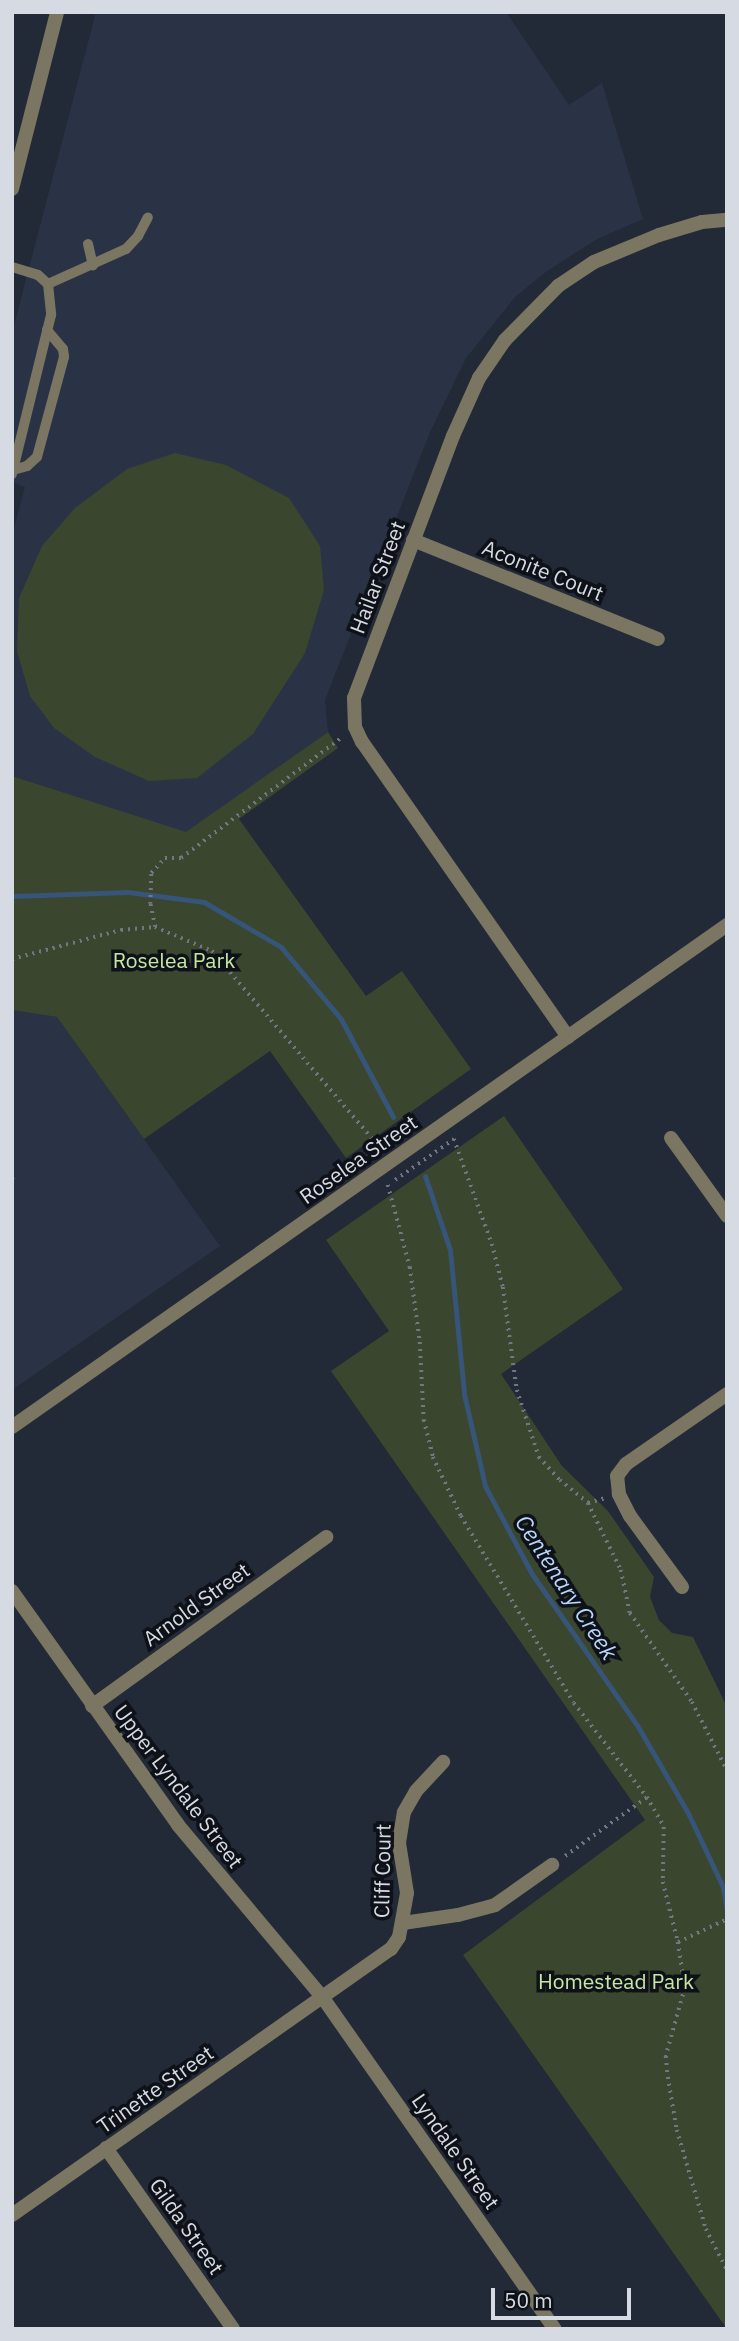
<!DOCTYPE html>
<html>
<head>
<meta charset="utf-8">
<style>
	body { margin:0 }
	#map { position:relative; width:739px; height:2341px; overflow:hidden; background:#222937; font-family:"IBM Plex Sans",sans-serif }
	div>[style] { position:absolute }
	.built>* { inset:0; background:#2a3346 }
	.green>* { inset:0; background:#3a462e }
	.stream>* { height:5px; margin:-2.5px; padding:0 2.5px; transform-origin:2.5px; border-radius:2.5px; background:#375479 }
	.path>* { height:3.5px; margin-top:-1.75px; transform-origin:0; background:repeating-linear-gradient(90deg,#717783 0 2px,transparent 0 7px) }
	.service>* { height:10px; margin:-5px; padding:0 5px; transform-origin:5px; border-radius:5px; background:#7b7661 }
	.minor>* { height:14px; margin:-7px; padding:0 7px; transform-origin:7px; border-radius:7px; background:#7b7661 }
	.tertiary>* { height:14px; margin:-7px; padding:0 7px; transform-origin:7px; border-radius:7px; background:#7b7661 }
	span { translate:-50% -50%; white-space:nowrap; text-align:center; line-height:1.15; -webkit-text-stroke:7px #0e1218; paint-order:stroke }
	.street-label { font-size:21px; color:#d5dae3 }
	.park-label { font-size:21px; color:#c6e8a2 }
	.water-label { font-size:23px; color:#b9d6fb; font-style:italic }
	.frame { position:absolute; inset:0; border:14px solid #d5dae3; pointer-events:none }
	.scale { position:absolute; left:491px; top:2288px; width:140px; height:32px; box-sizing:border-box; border:4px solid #d5dae3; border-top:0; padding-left:9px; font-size:21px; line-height:24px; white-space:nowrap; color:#d5dae3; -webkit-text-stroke:5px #0e1218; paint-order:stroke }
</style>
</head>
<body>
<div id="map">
	<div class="built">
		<i style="clip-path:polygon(96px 12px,506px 12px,569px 105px,602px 83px,643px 219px,597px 239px,547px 271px,515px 297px,466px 358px,430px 432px,325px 700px,328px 732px,186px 833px,12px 776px,12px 535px,25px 487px,12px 482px,12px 333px)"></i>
		<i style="clip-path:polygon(12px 1010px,57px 1017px,220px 1246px,12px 1390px)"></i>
	</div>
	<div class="green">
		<i style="clip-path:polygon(175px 453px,226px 465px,289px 498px,320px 546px,324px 590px,305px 653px,253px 734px,197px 778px,149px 781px,95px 757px,54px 728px,30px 696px,17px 651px,19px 598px,42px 546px,75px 508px,127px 469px)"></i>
		<i style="clip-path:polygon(328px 732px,338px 748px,239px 819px,366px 996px,402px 971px,471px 1069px,346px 1158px,270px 1051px,144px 1139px,57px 1017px,12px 1010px,12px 776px,186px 832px)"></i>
		<i style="clip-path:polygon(504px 1116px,623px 1289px,501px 1374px,562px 1466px,608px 1511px,654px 1577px,650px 1597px,659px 1620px,672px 1633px,693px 1637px,727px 1707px,727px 2329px,463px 1955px,645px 1820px,331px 1371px,389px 1331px,326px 1240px)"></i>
	</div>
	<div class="stream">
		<i style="left:12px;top:896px;width:116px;rotate:-2deg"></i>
		<i style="left:128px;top:892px;width:77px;rotate:7.5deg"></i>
		<i style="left:204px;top:902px;width:89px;rotate:30.3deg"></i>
		<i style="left:281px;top:947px;width:94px;rotate:50.2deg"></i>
		<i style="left:341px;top:1019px;width:111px;rotate:62deg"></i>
		<i style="left:425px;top:1176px;width:78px;rotate:71.3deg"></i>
		<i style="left:450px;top:1250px;width:145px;rotate:84.4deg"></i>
		<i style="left:464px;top:1394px;width:94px;rotate:77.1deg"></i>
		<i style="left:485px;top:1486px;width:100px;rotate:61.9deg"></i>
		<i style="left:532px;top:1574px;width:184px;rotate:55.2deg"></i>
		<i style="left:637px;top:1725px;width:102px;rotate:59.9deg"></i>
		<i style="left:688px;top:1813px;width:82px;rotate:64.7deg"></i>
		<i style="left:723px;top:1887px;width:25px;rotate:81deg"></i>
	</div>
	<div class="path">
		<i style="left:155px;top:927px;width:24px;rotate:-102deg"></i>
		<i style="left:150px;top:904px;width:31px;rotate:-88deg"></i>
		<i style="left:151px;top:873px;width:21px;rotate:-47deg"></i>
		<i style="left:165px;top:858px;width:16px"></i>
		<i style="left:181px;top:858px;width:201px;rotate:-36.9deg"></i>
		<i style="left:12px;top:959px;width:113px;rotate:-14.9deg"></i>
		<i style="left:121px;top:930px;width:34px;rotate:-5deg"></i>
		<i style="left:155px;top:927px;width:62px;rotate:22.8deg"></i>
		<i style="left:212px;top:951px;width:262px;rotate:49.5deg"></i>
		<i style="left:12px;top:1178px;width:5px;rotate:-37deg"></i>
		<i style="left:395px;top:1180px;width:72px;rotate:-34.8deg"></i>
		<i style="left:454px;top:1139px;width:112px;rotate:70.1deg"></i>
		<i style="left:492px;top:1244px;width:44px;rotate:75.7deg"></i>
		<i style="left:503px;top:1287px;width:104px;rotate:82.3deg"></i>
		<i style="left:517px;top:1390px;width:71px;rotate:71.8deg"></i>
		<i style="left:539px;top:1457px;width:31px;rotate:48deg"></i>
		<i style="left:560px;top:1480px;width:36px;rotate:39deg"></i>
		<i style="left:588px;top:1503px;width:75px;rotate:63.8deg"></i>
		<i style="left:621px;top:1570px;width:44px;rotate:78.2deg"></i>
		<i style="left:630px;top:1613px;width:108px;rotate:55.1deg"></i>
		<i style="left:692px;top:1702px;width:76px;rotate:62.8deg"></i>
		<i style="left:388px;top:1185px;width:85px;rotate:75deg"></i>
		<i style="left:410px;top:1267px;width:76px;rotate:82.4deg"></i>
		<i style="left:420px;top:1342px;width:78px;rotate:87.1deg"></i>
		<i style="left:424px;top:1420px;width:38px;rotate:76deg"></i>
		<i style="left:433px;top:1457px;width:65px;rotate:64.6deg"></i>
		<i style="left:461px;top:1516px;width:218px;rotate:58.9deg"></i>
		<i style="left:574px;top:1703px;width:119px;rotate:52.2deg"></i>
		<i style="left:647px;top:1797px;width:34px;rotate:60deg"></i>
		<i style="left:664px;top:1827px;width:55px;rotate:91deg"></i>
		<i style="left:663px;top:1882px;width:62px;rotate:76deg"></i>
		<i style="left:678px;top:1942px;width:54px;rotate:-25.1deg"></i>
		<i style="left:588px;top:1503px;width:19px;rotate:-16deg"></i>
		<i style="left:565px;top:1856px;width:101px;rotate:-35.7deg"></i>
		<i style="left:678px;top:1942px;width:47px;rotate:81.3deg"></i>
		<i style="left:685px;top:1988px;width:71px;rotate:105.6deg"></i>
		<i style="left:666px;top:2056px;width:21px;rotate:85deg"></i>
		<i style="left:668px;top:2077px;width:54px;rotate:80.4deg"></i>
		<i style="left:677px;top:2130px;width:103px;rotate:73.7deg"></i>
		<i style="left:706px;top:2229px;width:46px;rotate:62.9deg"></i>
	</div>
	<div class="service">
		<i style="left:88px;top:244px;width:22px;rotate:77deg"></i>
		<i style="left:12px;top:267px;width:27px;rotate:17deg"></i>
		<i style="left:38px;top:275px;width:13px;rotate:42deg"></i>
		<i style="left:48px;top:284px;width:31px;rotate:84deg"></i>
		<i style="left:51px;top:315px;width:164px;rotate:103.8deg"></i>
		<i style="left:48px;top:284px;width:85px;rotate:-24.2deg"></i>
		<i style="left:126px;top:249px;width:18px;rotate:-47deg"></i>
		<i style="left:138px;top:236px;width:21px;rotate:-62deg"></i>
		<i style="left:13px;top:470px;width:15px;rotate:-16deg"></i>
		<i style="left:27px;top:466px;width:13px;rotate:-42deg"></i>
		<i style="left:37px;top:457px;width:104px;rotate:-74.9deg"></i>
		<i style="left:64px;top:357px;width:8px;rotate:-97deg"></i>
		<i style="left:63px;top:349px;width:25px;rotate:-130deg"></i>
	</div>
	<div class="minor">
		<i style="left:12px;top:189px;width:183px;rotate:-75.7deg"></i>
		<i style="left:413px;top:540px;width:264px;rotate:22deg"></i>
		<i style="left:568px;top:1037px;width:360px;rotate:-124.9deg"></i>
		<i style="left:362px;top:742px;width:17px;rotate:-115deg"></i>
		<i style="left:355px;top:727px;width:29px;rotate:-92deg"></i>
		<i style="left:354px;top:698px;width:280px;rotate:-69.3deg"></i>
		<i style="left:453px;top:436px;width:64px;rotate:-65.9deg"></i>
		<i style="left:479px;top:378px;width:46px;rotate:-55.6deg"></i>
		<i style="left:505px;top:340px;width:76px;rotate:-45.5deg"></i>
		<i style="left:558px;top:286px;width:43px;rotate:-33.7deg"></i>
		<i style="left:594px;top:262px;width:70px;rotate:-22.6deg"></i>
		<i style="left:659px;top:235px;width:45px;rotate:-16.8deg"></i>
		<i style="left:702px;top:222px;width:25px;rotate:-5deg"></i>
		<i style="left:671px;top:1138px;width:96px;rotate:54.3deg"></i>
		<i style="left:682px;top:1587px;width:88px;rotate:-126.2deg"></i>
		<i style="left:630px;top:1516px;width:25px;rotate:-117deg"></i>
		<i style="left:619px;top:1494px;width:18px;rotate:-96deg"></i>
		<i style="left:617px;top:1476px;width:15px;rotate:-53deg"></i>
		<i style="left:626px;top:1464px;width:123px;rotate:-34.7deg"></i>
		<i style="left:92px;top:1706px;width:289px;rotate:-35.8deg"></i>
		<i style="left:403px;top:1923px;width:56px;rotate:-8.3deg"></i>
		<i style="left:458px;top:1915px;width:38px;rotate:-15deg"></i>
		<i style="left:495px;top:1905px;width:70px;rotate:-35.1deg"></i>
		<i style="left:106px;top:2148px;width:221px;rotate:54.9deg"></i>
		<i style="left:12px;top:2215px;width:463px;rotate:-35.1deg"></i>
		<i style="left:391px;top:1949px;width:14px;rotate:-56deg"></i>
		<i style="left:399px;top:1937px;width:45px;rotate:-79.7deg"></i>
		<i style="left:407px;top:1893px;width:51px;rotate:-99.1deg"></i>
		<i style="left:399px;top:1843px;width:31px;rotate:-81deg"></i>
		<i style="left:404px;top:1812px;width:24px;rotate:-60deg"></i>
		<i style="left:416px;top:1791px;width:40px;rotate:-47deg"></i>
	</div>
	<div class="tertiary">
		<i style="left:12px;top:1427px;width:874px;rotate:-35.07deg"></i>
		<i style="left:12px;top:1591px;width:287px;rotate:54.6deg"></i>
		<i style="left:178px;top:1825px;width:226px;rotate:50deg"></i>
		<i style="left:323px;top:1998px;width:404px;rotate:55deg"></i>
	</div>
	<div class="street-label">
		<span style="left:543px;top:570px;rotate:22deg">Aconite Court</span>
		<span style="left:377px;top:577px;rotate:-69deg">Hailar Street</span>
		<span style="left:358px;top:1159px;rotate:-35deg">Roselea Street</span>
		<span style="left:196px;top:1604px;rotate:-36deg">Arnold Street</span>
		<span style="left:179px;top:1786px;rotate:53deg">Upper Lyndale Street</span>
		<span style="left:382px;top:1871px;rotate:-89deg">Cliff Court</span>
		<span style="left:155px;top:2089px;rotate:-35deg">Trinette Street</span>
		<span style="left:456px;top:2151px;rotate:55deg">Lyndale Street</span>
		<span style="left:187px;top:2226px;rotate:55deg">Gilda Street</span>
	</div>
	<div class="park-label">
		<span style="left:174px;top:960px">Roselea Park</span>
		<span style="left:616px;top:1981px">Homestead Park</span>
	</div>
	<div class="water-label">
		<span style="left:567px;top:1587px;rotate:57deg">Centenary Creek</span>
	</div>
	<div class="frame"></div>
	<div class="scale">50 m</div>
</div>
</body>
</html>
